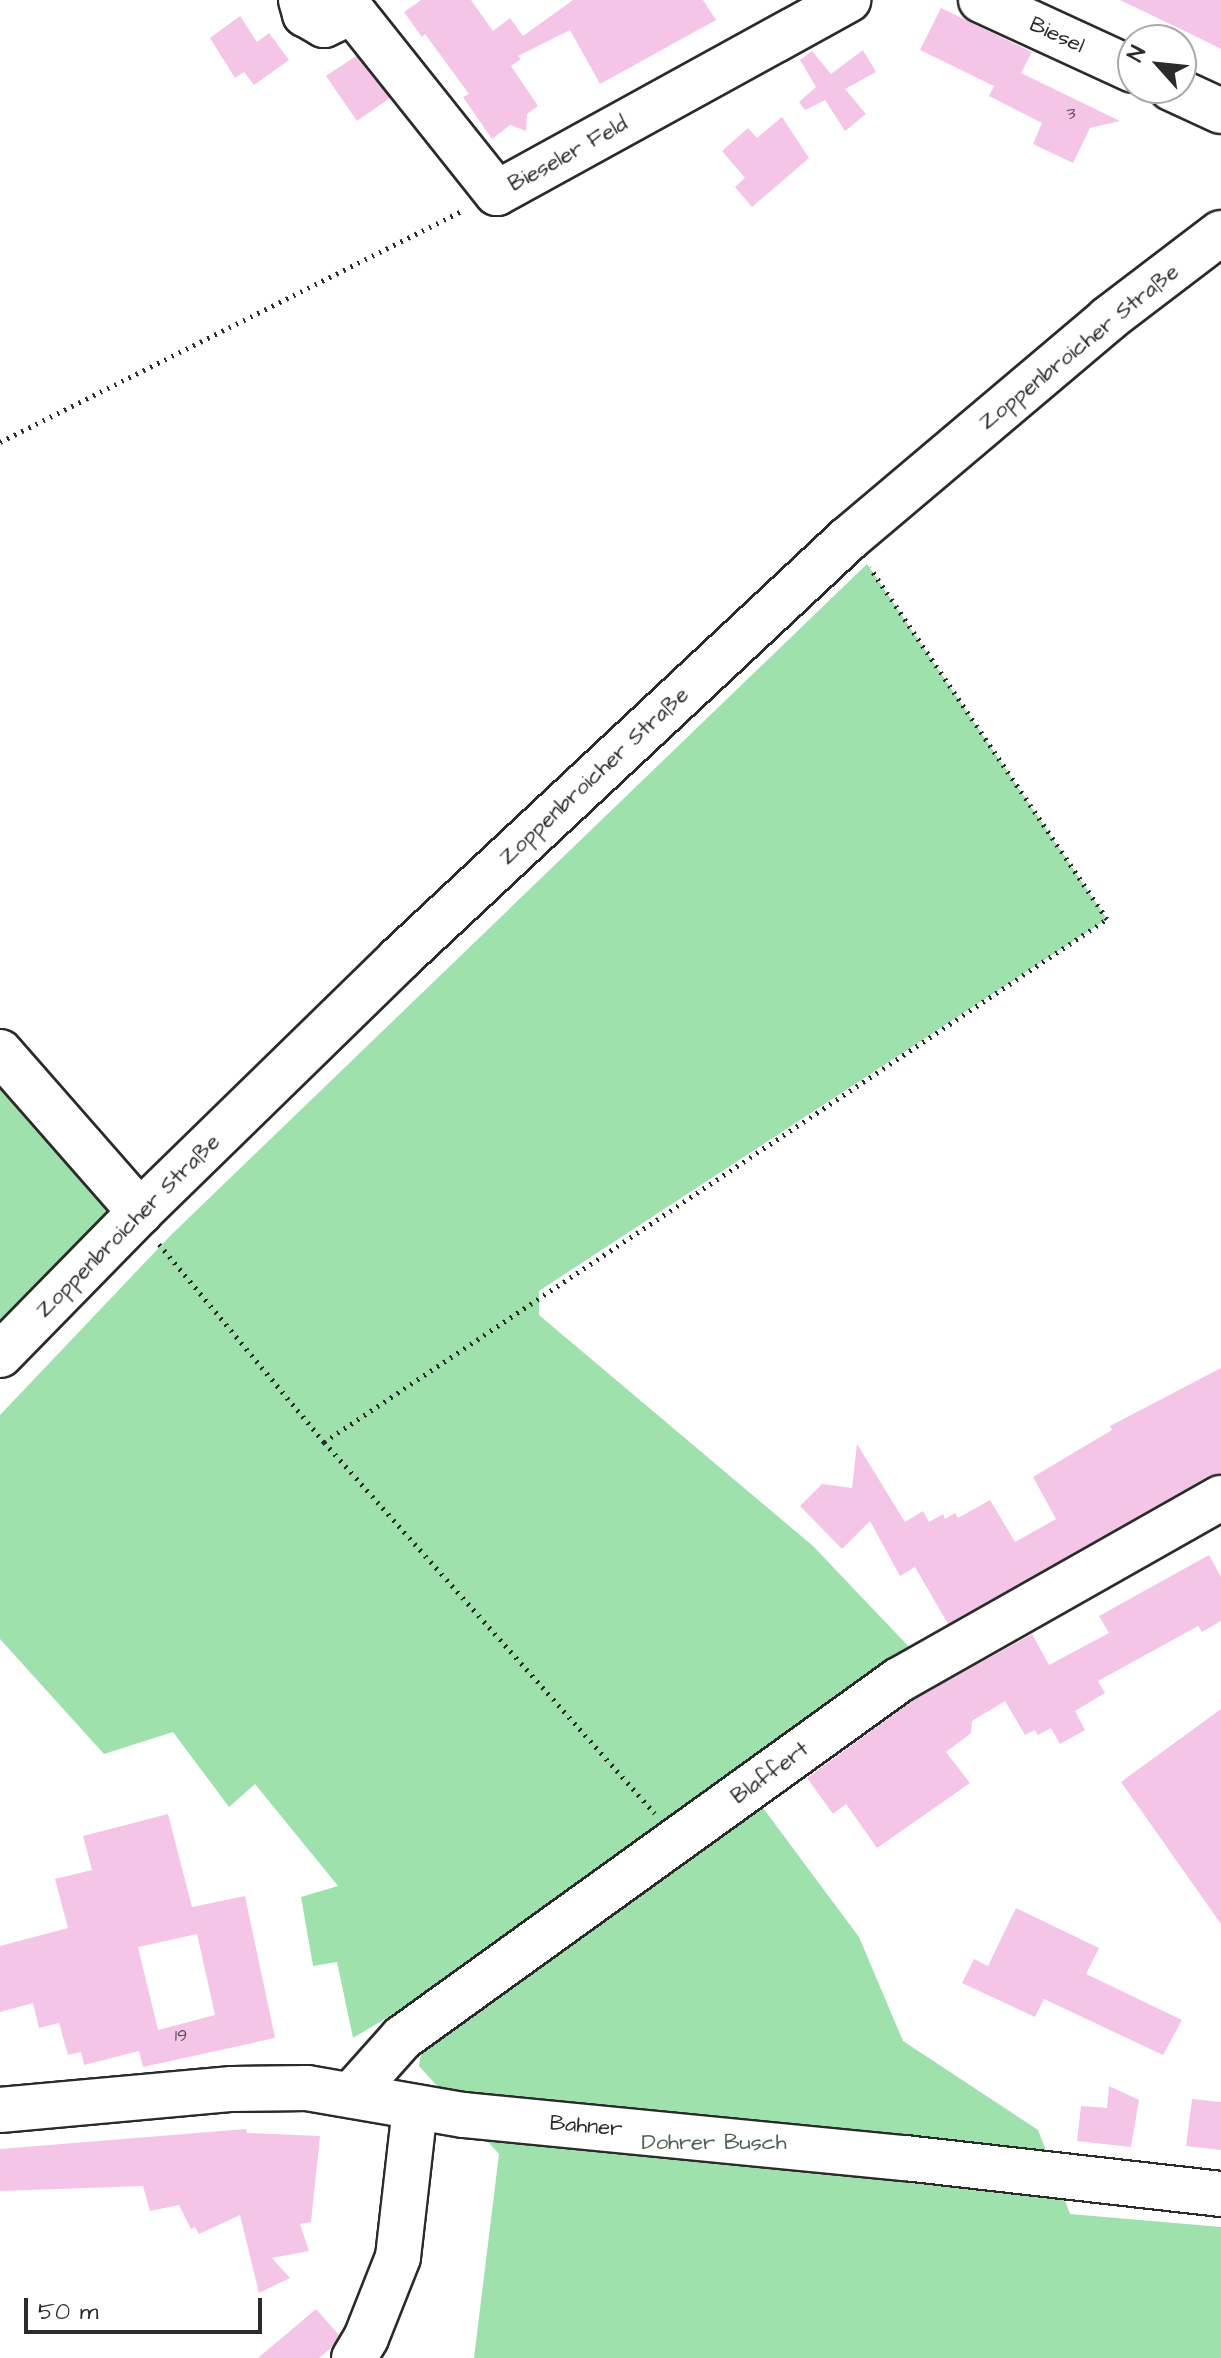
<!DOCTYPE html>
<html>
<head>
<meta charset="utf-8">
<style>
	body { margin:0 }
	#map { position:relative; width:1221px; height:2358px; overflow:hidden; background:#fff; font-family:"Architects Daughter",sans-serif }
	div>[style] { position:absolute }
	.green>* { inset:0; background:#9ee1ac }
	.building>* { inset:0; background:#f5c5e7 }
	.path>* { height:5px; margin-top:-2.5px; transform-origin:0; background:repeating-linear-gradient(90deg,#2b2b2b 0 2px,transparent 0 8px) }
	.roads { filter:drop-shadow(2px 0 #2b2b2b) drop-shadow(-2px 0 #2b2b2b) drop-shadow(0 2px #2b2b2b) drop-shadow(0 -2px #2b2b2b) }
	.minor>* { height:44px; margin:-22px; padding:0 22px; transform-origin:22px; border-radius:22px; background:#fff }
	.major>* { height:44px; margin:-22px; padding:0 22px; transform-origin:22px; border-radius:22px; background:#fff }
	span { translate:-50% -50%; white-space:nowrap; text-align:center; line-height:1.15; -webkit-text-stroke:7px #fff; paint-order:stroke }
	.number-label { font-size:18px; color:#5e525a }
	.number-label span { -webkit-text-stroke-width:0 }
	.street-label { font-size:22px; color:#2b2b2b }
	.park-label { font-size:22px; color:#4e6252 }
	.north { position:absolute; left:1117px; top:24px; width:80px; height:80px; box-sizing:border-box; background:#fff; border:2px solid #aaa; border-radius:50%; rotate:297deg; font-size:22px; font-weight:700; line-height:32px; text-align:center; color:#2b2b2b }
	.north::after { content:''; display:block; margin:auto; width:28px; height:36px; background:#2b2b2b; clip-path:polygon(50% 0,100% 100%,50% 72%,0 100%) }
	.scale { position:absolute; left:24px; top:2298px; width:238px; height:36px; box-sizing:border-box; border:4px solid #2b2b2b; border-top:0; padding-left:10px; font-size:24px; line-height:28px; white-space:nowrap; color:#2b2b2b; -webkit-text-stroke:6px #fff; paint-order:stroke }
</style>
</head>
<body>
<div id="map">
	<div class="green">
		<i style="clip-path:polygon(867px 564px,1107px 919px,539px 1291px,539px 1315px,813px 1546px,911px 1649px,465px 1971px,353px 2038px,337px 1962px,313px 1966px,301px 1897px,338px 1886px,255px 1784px,229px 1807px,173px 1732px,104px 1754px,0 1639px,0 1415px,171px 1235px)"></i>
		<i style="clip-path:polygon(0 1052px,126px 1198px,0 1328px)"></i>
		<i style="clip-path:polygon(763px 1808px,859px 1937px,903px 2041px,1038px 2130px,1070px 2214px,1221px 2227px,1221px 2358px,474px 2358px,499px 2154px,419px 2066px,421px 2053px)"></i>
	</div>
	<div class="building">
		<i style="clip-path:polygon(421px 0,471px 0,493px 31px,510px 18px,523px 36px,573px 0,703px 0,716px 20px,600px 84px,570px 30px,518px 56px,521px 59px,511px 66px,538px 106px,527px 114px,526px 131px,510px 125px,492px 139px,463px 97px,469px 94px,425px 34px,422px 37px,404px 12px)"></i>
		<i style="clip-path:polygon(1120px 0,1221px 0,1221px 49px,1193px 35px)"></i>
		<i style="clip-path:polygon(941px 8px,1032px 52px,1021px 73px,1120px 121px,1090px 128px,1073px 163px,1033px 144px,1042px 123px,989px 96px,994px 86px,920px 50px)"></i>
		<i style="clip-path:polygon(240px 16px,257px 42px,269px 33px,289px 60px,254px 85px,244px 72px,235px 78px,210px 38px)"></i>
		<i style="clip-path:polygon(863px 50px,876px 72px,845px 89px,866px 114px,845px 131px,825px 100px,805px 110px,799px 102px,816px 87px,800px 60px,812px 51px,831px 74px)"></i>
		<i style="clip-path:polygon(356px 56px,390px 98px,357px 121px,326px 76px)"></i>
		<i style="clip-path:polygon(782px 117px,809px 158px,752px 207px,735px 187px,745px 178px,722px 151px,748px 128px,757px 138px)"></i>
		<i style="clip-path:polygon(1221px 1368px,1221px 1473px,1209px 1476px,948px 1624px,915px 1567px,900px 1576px,870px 1521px,842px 1549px,800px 1506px,822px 1484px,852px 1488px,857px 1444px,905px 1522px,923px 1511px,929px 1522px,943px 1514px,945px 1519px,955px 1513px,958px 1518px,990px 1500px,1015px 1542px,1056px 1519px,1033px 1477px,1112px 1430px,1110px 1426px)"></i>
		<i style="clip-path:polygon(1209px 1555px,1221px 1577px,1221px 1621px,1202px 1632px,1198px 1626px,1098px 1681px,1105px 1693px,1075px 1711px,1085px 1730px,1060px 1744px,1051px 1728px,1038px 1735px,1035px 1730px,1025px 1735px,1005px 1701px,972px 1721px,971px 1733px,946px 1752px,970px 1783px,877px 1848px,846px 1804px,833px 1814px,807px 1778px,912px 1701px,1032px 1634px,1049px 1665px,1109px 1633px,1099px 1616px)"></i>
		<i style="clip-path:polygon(1221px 1709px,1221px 1924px,1121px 1782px)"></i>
		<i style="clip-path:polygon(evenodd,168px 1814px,192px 1907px,245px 1896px,275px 2038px,143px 2067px,139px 2051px,84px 2065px,81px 2052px,68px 2055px,59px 2023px,39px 2028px,33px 2003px,0 2012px,0 1946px,68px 1928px,55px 1879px,92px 1870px,83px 1836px,168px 1814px,197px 1934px,215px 2015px,158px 2030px,138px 1947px,197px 1934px)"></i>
		<i style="clip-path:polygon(1016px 1908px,1099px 1948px,1086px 1974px,1182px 2020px,1163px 2055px,1044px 1999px,1035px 2017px,962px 1983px,974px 1959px,988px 1966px)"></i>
		<i style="clip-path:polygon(1109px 2086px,1139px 2100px,1131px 2147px,1077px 2141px,1081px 2106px,1107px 2108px)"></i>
		<i style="clip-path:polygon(1192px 2099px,1221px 2102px,1221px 2150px,1186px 2146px)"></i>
		<i style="clip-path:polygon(246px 2129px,247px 2133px,320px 2136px,311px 2222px,300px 2224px,309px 2251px,272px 2258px,290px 2278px,259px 2293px,240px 2215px,199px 2234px,195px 2227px,191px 2229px,179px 2205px,150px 2211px,143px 2186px,0 2191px,0 2149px)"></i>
		<i style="clip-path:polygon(316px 2309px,339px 2335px,332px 2347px,319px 2358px,258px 2358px)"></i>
	</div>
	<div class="path">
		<i style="left:0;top:442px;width:519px;rotate:-26.57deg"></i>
		<i style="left:159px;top:1244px;width:258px;rotate:50.2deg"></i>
		<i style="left:324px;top:1442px;width:497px;rotate:48.3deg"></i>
		<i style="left:324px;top:1442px;width:942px;rotate:-33.74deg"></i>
		<i style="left:1107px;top:919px;width:424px;rotate:-124deg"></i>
	</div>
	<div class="roads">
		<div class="minor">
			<i style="left:301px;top:0;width:15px;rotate:74deg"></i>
			<i style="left:305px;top:14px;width:22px;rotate:30deg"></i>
			<i style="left:324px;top:25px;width:21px;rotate:-25deg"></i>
			<i style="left:343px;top:16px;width:17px;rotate:-73deg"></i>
			<i style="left:981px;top:0;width:167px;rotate:24.7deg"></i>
			<i style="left:348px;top:6px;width:239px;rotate:51.5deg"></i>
			<i style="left:497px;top:193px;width:401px;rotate:-28.8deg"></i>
			<i style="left:1171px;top:88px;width:55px;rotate:24.7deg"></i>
			<i style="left:0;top:1052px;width:213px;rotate:48.8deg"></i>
			<i style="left:352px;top:2094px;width:75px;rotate:-48.2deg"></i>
			<i style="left:402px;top:2038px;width:613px;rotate:-35.77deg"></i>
			<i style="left:899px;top:1680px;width:370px;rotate:-29.5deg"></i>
			<i style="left:0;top:2110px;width:233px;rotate:-5.2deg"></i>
			<i style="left:232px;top:2089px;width:75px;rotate:-0.8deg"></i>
			<i style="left:307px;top:2088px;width:159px;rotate:9.8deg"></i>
			<i style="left:464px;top:2115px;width:443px;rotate:5.6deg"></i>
			<i style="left:905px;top:2158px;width:318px;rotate:6.5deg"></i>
			<i style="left:354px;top:2358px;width:23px;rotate:-59deg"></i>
			<i style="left:366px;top:2338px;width:87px;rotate:-68.4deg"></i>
			<i style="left:398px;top:2257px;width:150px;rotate:-83.5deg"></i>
		</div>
		<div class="major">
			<i style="left:0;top:1355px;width:200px;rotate:-45.6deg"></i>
			<i style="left:140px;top:1212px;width:362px;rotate:-44.3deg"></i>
			<i style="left:399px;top:959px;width:615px;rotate:-43.09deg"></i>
			<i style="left:848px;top:539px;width:341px;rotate:-40.2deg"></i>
			<i style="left:1108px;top:319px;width:142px;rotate:-37.3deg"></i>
		</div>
	</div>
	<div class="number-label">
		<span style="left:1071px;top:114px">3</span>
		<span style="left:181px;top:2036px">19</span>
	</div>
	<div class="street-label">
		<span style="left:1057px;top:35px;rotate:25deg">Biesel</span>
		<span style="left:568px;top:154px;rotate:-29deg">Bieseler Feld</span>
		<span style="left:1079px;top:347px;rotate:-39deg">Zoppenbroicher Straße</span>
		<span style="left:594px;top:776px;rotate:-43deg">Zoppenbroicher Straße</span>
		<span style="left:128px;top:1226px;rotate:-45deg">Zoppenbroicher Straße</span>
		<span style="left:770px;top:1773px;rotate:-36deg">Blaffert</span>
		<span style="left:586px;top:2126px;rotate:5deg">Bahner</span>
	</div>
	<div class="park-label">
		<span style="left:714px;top:2143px">Dohrer Busch</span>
	</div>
	<div class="north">N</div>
	<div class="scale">50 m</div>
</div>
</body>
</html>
